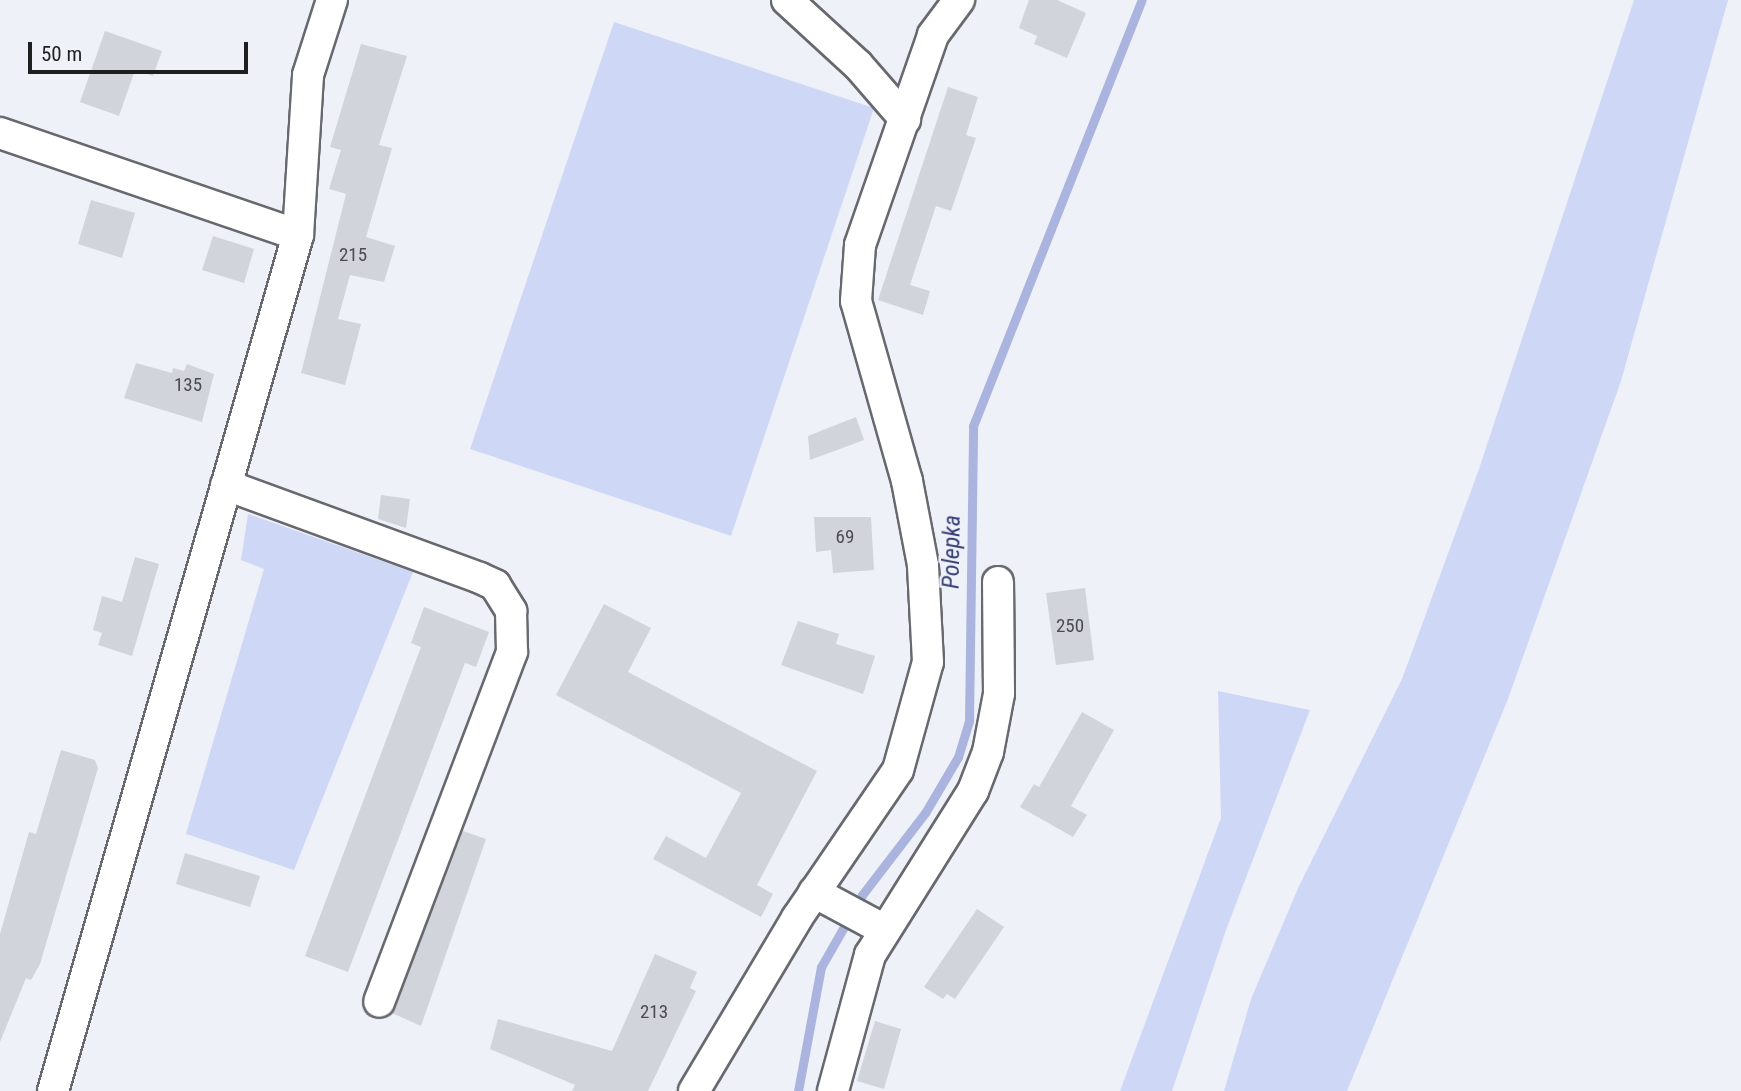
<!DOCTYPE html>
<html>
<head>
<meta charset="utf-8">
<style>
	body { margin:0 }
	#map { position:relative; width:1741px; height:1091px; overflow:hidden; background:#eff1f8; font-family:"Roboto Condensed",sans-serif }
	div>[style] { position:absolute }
	.green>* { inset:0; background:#cfd7f6 }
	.stream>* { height:9px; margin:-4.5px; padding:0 4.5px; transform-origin:4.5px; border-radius:4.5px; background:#aab4df }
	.building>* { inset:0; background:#d2d4db }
	.roads { filter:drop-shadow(2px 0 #67696f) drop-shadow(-2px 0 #67696f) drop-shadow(0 2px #67696f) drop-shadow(0 -2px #67696f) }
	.minor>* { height:30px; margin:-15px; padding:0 15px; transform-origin:15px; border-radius:15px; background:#fff }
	span { translate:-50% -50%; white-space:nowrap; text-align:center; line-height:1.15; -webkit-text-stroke:5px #eff1f8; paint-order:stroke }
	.number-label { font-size:19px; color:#4b4c50 }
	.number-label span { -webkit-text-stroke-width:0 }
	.water-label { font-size:24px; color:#374076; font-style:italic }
	.scale { position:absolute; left:28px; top:42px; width:220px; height:32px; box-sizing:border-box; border:4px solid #1e1f21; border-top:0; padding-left:9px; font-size:21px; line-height:24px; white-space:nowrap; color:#1e1f21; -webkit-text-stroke:5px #eff1f8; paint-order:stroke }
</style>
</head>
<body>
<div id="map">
	<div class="green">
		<i style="clip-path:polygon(1634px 0,1728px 0,1621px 381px,1508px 699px,1347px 1091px,1224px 1091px,1251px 999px,1299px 886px,1402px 679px,1479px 469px)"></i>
		<i style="clip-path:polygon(614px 22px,874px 108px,731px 536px,470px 449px)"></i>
		<i style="clip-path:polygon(248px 514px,413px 572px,294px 870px,186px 834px,264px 569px,241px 560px)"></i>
		<i style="clip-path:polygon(1218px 691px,1310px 710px,1226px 930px,1172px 1091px,1120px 1091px,1221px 818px)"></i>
	</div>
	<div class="stream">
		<i style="left:798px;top:1091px;width:126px;rotate:-79.5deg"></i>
		<i style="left:821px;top:967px;width:83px;rotate:-60.3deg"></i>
		<i style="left:862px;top:895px;width:103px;rotate:-52.5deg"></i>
		<i style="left:925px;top:813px;width:65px;rotate:-59.5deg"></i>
		<i style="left:958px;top:757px;width:38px;rotate:-73deg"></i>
		<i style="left:969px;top:721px;width:295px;rotate:-89.2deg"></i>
		<i style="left:973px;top:426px;width:458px;rotate:-68.4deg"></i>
	</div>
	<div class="building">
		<i style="clip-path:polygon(1029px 0,1057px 0,1086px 13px,1067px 58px,1034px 44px,1037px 36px,1019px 28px)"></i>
		<i style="clip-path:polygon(105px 31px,162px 51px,153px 76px,135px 70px,119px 116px,80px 102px)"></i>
		<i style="clip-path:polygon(361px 44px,407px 56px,379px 145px,392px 148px,366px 237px,395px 246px,384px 282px,350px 275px,338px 319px,361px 324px,345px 385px,301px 373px,346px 194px,329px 189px,341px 150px,330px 147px)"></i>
		<i style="clip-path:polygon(948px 87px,978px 97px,966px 135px,976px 138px,951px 211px,936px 206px,910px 285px,930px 291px,923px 315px,878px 300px)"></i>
		<i style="clip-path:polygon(91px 200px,135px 213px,122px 258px,78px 244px)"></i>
		<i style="clip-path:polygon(213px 236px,254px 249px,244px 283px,202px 270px)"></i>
		<i style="clip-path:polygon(136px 363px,172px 373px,173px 368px,184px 371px,187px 364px,214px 374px,202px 422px,124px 398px)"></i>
		<i style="clip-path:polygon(856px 417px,864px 440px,810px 460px,808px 436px)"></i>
		<i style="clip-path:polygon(381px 495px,410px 499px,406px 528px,378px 519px)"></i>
		<i style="clip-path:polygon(814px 517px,871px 517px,874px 570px,833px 573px,831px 550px,816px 552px)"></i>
		<i style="clip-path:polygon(135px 557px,159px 564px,132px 656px,98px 645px,102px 633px,93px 630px,102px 596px,122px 602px)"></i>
		<i style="clip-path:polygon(1085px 588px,1094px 660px,1056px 665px,1046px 593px)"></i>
		<i style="clip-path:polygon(604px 604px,651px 628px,628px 672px,817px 771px,757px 885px,773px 894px,761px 917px,653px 859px,666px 836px,706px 858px,741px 793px,556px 695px)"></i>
		<i style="clip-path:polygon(424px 607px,489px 632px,476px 667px,465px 663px,348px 972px,305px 956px,421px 647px,411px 643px)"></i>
		<i style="clip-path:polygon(798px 621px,839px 634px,836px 644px,875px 656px,863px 694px,781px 665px)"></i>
		<i style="clip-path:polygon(1082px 712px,1114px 730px,1071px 806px,1087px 815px,1073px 837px,1020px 807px,1034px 784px,1039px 787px)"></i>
		<i style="clip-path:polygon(61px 750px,95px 760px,98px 768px,40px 964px,31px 980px,26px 978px,0 1042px,0 934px,29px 832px,36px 834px)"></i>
		<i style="clip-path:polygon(463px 831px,486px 839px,421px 1026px,392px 1013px)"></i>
		<i style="clip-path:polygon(185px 853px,260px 876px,250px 907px,176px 884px)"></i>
		<i style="clip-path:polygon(977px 909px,1004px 927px,955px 999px,947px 994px,943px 999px,924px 987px)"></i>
		<i style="clip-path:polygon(655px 954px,697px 972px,690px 988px,696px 991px,648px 1091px,572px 1091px,575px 1085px,490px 1049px,498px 1019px,612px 1051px)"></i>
		<i style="clip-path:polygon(875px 1021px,901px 1029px,884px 1089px,857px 1081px)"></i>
	</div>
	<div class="roads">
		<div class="minor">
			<i style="left:787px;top:0;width:96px;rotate:42.5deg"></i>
			<i style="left:858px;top:65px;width:72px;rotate:49deg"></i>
			<i style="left:0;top:133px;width:315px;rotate:18.9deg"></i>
			<i style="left:226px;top:485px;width:270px;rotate:20.1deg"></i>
			<i style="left:480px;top:578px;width:17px;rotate:25deg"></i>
			<i style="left:495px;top:585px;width:31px;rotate:58deg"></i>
			<i style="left:511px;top:611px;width:41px;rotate:88.6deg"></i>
			<i style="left:512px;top:652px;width:374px;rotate:110.8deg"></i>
			<i style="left:814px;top:892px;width:78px;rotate:28.2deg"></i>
			<i style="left:53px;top:1091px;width:890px;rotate:-74.03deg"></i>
			<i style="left:298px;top:235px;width:160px;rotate:-86.4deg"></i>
			<i style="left:308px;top:75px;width:79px;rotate:-72.3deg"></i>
			<i style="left:694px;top:1091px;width:201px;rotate:-59.2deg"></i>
			<i style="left:797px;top:918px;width:179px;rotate:-55.7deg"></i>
			<i style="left:898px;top:770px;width:112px;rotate:-74.5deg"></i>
			<i style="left:928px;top:662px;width:97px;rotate:-93deg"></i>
			<i style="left:923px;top:565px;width:86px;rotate:-100.8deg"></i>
			<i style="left:907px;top:481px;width:187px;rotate:-105.8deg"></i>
			<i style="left:856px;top:301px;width:56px;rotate:-85.9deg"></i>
			<i style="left:860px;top:245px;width:222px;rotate:-70.8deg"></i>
			<i style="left:933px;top:35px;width:44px;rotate:-53.4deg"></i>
			<i style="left:833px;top:1091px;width:141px;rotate:-74.8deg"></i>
			<i style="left:870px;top:955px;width:194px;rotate:-57.9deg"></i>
			<i style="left:973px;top:791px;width:42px;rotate:-69deg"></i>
			<i style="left:988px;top:752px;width:59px;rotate:-79.3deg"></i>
			<i style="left:999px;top:694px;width:112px;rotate:-90.5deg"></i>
		</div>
	</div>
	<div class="number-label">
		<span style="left:353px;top:255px">215</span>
		<span style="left:188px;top:385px">135</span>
		<span style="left:845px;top:537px">69</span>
		<span style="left:1070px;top:626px">250</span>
		<span style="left:654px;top:1012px">213</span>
	</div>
	<div class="water-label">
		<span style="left:952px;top:552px;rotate:-89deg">Polepka</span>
	</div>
	<div class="scale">50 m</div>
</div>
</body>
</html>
